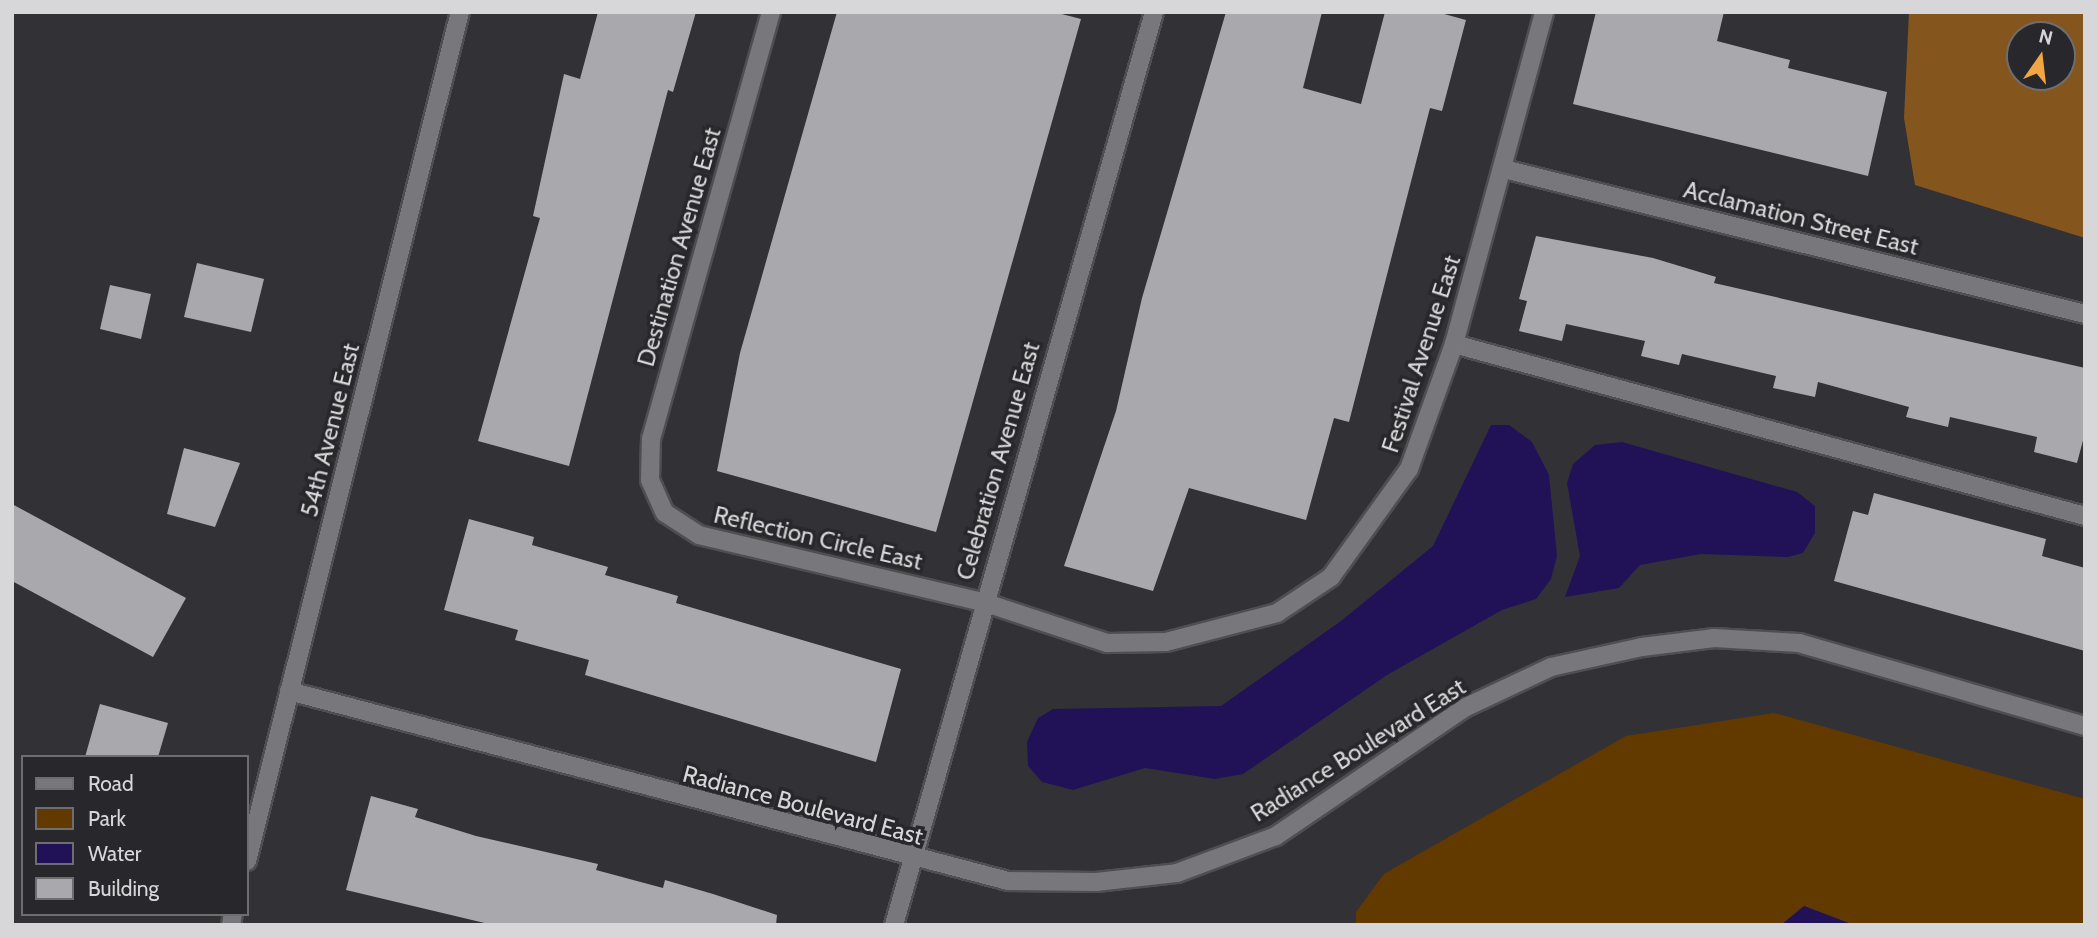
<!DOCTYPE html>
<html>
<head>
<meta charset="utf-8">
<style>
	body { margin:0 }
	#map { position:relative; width:2097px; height:937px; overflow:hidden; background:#323236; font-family:Cabin,sans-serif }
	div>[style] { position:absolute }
	.green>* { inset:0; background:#623a00 }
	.forest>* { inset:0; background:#84561d }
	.water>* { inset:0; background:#211257 }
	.building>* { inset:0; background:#a9a9ad }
	.roads { filter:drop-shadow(2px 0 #4f4f52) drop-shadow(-2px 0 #4f4f52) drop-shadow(0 2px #4f4f52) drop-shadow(0 -2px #4f4f52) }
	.service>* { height:18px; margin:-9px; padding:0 9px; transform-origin:9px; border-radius:9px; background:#78787c }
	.minor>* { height:18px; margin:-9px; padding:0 9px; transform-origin:9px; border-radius:9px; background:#78787c }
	span { translate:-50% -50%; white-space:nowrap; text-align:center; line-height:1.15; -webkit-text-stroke:7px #28282c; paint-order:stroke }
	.street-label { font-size:24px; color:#d7d7d9 }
	.frame { position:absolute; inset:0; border:14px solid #d7d7d9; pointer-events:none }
	.legend { position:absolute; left:21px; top:755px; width:228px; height:161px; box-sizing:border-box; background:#28282c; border:2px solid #6e6e71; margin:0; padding:9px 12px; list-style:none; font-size:21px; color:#d7d7d9 }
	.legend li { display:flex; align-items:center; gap:14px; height:35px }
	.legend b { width:35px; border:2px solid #6e6e71 }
	.north { position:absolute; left:2006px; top:21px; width:70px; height:70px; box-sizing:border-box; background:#28282c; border:2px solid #6e6e71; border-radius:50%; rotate:14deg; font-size:19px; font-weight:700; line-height:28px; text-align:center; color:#d7d7d9 }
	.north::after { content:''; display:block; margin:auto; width:24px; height:32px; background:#f3a443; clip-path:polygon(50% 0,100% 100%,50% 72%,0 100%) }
</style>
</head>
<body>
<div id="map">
	<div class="green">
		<i style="clip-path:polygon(1774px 713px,2085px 799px,2085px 925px,1854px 925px,1804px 906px,1781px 925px,1356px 925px,1356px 912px,1384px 874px,1626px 736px)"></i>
	</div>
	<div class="forest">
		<i style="clip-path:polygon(evenodd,1909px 12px,2085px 12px,2085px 238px,1915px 185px,1904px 118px,1909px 12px,2020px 35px,2062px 35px,2062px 77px,2020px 77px,2020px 35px)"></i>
	</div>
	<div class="water">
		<i style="clip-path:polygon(1491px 425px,1509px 425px,1532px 442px,1549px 475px,1557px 556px,1551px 579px,1536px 599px,1502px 610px,1387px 675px,1243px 774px,1215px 779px,1145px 768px,1073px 790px,1042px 782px,1028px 766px,1027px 742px,1038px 718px,1053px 709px,1221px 706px,1341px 621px,1433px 546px)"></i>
		<i style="clip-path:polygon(1622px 442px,1797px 492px,1815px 506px,1815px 533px,1803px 553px,1788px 557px,1701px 554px,1640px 565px,1619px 588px,1565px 597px,1580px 556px,1567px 483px,1573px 464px,1595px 445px)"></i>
		<i style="clip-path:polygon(1804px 906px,1854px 925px,1781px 925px)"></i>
	</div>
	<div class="building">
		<i style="clip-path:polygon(598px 12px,696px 12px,673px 92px,668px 90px,569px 466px,478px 441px,540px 218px,533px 216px,564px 74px,580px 79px)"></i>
		<i style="clip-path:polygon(837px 12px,1054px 12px,1081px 19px,936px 532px,717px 471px,740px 353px)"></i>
		<i style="clip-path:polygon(1226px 12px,1322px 12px,1303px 88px,1361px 104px,1385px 12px,1437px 12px,1466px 20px,1442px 111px,1430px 108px,1349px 422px,1334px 418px,1306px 520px,1189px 488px,1153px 591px,1064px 566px,1116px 411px,1142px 298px)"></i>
		<i style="clip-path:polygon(1596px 12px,1724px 12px,1717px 41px,1790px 60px,1788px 68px,1887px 92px,1868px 176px,1573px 104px)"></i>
		<i style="clip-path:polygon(1536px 236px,1653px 258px,1716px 277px,1714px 283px,2085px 368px,2085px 433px,2077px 463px,2034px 452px,2037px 437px,1950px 417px,1948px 427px,1906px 417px,1909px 407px,1818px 382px,1815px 397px,1773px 388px,1776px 376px,1682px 354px,1679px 365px,1641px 356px,1645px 341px,1566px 324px,1562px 341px,1519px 331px,1527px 301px,1519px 299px)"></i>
		<i style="clip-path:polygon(197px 263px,264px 279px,251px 332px,184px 317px)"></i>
		<i style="clip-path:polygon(110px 285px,151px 294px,141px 339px,100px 329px)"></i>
		<i style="clip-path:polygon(184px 448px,240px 463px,215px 527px,167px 514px)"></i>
		<i style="clip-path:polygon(1874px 493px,2046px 539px,2042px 556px,2085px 568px,2085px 651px,1834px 581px,1853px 511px,1868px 515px)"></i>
		<i style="clip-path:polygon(12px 504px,186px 598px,153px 657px,12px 581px)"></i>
		<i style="clip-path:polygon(469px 519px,534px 537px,532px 545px,608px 567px,605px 575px,678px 596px,676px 603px,901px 669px,876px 762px,585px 675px,589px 660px,515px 640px,518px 630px,444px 610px)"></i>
		<i style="clip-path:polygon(100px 704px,168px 723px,158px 757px,85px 757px)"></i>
		<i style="clip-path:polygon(371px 796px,418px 809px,415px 817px,476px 836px,598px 864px,596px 870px,663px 888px,665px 880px,713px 894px,777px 915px,776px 925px,493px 925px,346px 890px)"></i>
	</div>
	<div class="roads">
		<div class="service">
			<i style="left:1454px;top:344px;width:654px;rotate:15.25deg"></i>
		</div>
		<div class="minor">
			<i style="left:771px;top:12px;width:443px;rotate:105.7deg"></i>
			<i style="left:651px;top:438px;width:42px;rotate:91.4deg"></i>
			<i style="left:650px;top:480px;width:36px;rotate:66deg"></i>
			<i style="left:665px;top:513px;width:40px;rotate:32.9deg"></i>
			<i style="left:699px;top:535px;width:292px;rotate:13.3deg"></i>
			<i style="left:983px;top:602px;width:131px;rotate:18.3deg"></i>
			<i style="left:1107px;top:643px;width:59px;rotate:-1deg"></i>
			<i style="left:1166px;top:642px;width:115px;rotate:-14.6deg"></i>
			<i style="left:1277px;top:613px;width:65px;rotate:-33.7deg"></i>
			<i style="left:1331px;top:577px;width:133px;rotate:-54.2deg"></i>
			<i style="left:1409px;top:469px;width:133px;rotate:-70.2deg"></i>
			<i style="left:1454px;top:344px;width:344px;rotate:-74.8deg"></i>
			<i style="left:1504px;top:169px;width:599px;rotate:14.01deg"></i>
			<i style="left:289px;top:691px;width:744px;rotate:14.8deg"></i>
			<i style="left:1008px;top:881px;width:88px;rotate:0.7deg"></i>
			<i style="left:1096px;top:882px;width:81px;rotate:-6.3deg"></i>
			<i style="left:1177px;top:873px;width:106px;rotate:-20.5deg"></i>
			<i style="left:1276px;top:836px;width:227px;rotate:-34.2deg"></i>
			<i style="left:1464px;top:708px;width:96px;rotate:-25.2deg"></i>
			<i style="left:1551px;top:667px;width:93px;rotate:-12.4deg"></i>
			<i style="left:1642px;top:647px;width:73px;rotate:-7.1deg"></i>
			<i style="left:1714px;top:638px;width:85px;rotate:3.4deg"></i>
			<i style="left:1799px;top:643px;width:298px;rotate:16.2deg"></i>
			<i style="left:247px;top:861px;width:875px;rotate:-75.92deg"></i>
			<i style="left:231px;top:925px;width:11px;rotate:-80deg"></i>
			<i style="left:894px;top:925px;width:949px;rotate:-74.1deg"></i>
		</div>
	</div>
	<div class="street-label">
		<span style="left:1801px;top:218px;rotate:14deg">Acclamation Street East</span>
		<span style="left:679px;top:247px;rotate:-74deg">Destination Avenue East</span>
		<span style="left:1421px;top:354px;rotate:-72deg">Festival Avenue East</span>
		<span style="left:330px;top:430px;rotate:-76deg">54th Avenue East</span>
		<span style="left:998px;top:461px;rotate:-74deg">Celebration Avenue East</span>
		<span style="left:818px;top:538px;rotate:13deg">Reflection Circle East</span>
		<span style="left:1358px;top:750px;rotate:-32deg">Radiance Boulevard East</span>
		<span style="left:803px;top:805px;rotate:15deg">Radiance Boulevard East</span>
	</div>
	<div class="frame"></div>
	<ul class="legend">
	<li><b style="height:9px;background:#78787c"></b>Road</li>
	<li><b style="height:19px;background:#623a00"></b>Park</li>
	<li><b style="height:19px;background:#211257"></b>Water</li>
	<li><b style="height:19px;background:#a9a9ad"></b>Building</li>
	</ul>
	<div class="north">N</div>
</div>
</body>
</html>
